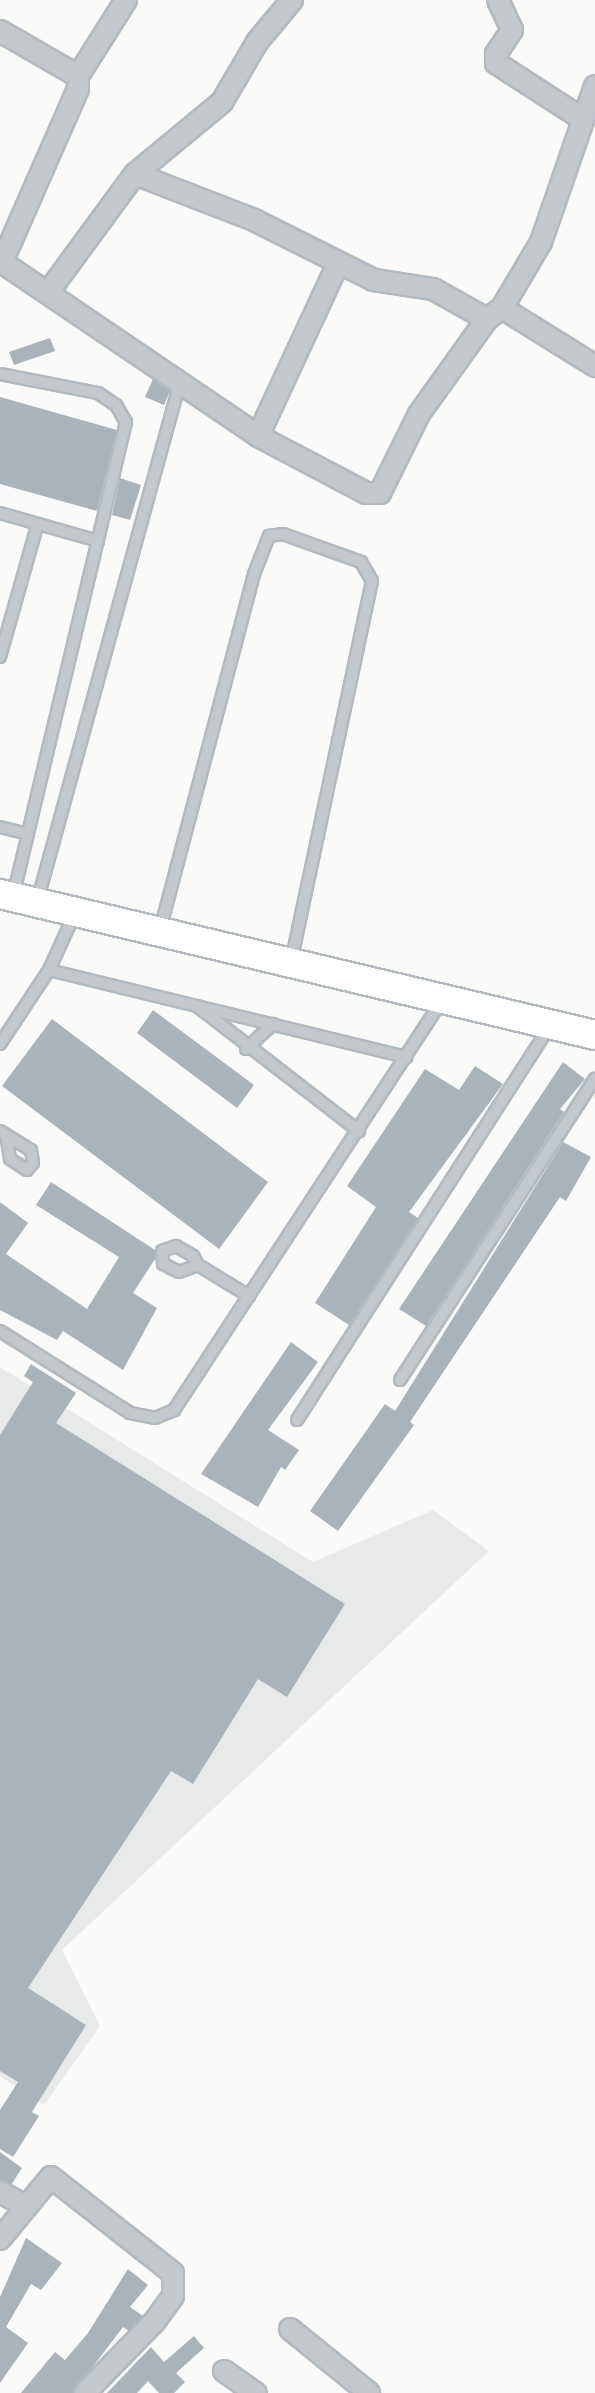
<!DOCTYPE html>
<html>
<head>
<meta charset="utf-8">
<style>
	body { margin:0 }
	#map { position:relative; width:595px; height:2393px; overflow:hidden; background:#fafaf8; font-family:Montserrat,sans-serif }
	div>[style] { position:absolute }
	.built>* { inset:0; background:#e8e9e9 }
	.building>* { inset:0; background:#aab3b9 }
	.roads { filter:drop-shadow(2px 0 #b3babf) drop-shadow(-2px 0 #b3babf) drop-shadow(0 2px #b3babf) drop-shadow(0 -2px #b3babf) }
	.lane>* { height:10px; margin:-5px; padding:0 5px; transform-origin:5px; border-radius:5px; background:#c3c8cc }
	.street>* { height:20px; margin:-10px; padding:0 10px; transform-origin:10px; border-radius:10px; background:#c3c8cc }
	.secondary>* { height:28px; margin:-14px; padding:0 14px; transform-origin:14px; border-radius:14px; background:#fff }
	span { translate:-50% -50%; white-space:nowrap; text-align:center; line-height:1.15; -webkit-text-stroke:6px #fff; paint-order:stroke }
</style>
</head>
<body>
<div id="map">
	<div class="built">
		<i style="clip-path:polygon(0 1367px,313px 1562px,433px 1510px,489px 1551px,62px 1950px,100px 2026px,44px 2105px,0 2076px)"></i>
	</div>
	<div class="building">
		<i style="clip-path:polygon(50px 338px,55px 351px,14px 365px,9px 352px)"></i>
		<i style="clip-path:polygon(153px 379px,170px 391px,164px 405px,145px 397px)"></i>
		<i style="clip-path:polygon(0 397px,117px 430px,97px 511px,0 484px)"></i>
		<i style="clip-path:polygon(120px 478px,141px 485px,130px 520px,112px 515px)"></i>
		<i style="clip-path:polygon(153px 1010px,254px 1085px,237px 1108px,137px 1033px)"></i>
		<i style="clip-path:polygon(52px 1019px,268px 1182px,219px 1249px,2px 1086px)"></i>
		<i style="clip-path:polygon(563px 1062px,585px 1079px,560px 1109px,564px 1112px,426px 1326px,399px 1309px)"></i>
		<i style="clip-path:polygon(475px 1066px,503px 1084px,409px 1212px,418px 1218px,349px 1325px,315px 1303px,376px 1207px,347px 1186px,425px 1069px,459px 1090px)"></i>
		<i style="clip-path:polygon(563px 1142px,591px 1157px,566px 1201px,560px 1197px,410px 1422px,414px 1425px,338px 1531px,310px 1511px,385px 1404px,395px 1411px)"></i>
		<i style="clip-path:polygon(51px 1182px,155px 1250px,155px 1259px,133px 1293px,157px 1308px,123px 1370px,63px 1331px,57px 1340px,0 1310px,0 1202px,28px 1223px,6px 1254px,87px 1309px,119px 1257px,36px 1205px)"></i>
		<i style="clip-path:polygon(291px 1342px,318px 1362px,268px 1430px,299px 1450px,285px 1470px,281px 1467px,258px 1507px,201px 1474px)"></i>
		<i style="clip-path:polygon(31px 1364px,76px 1393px,56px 1423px,345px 1604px,287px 1697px,258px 1679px,193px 1784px,171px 1771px,28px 1988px,86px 2025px,32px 2112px,39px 2116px,13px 2157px,0 2149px,0 2110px,18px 2082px,0 2071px,0 1435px,33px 1382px,24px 1376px)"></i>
		<i style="clip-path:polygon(0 2152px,22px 2168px,11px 2185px,0 2180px)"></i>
		<i style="clip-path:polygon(26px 2238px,62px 2263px,41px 2290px,31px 2284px,6px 2327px,28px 2343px,0 2383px,0 2297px)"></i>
		<i style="clip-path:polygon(128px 2269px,148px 2285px,130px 2307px,143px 2316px,129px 2331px,123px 2327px,73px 2393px,21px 2393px,55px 2352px,65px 2360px,88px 2333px)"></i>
		<i style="clip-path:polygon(194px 2336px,204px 2348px,176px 2373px,185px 2382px,174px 2393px,159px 2393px,148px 2381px,137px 2393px,107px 2393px,151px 2347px,164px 2362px)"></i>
	</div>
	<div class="roads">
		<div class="lane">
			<i style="left:0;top:374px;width:100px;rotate:11deg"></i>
			<i style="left:98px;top:393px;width:22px;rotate:34deg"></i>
			<i style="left:116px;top:405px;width:20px;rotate:60deg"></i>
			<i style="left:126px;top:422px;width:488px;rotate:103.4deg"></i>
			<i style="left:0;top:513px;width:102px;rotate:15.9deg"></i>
			<i style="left:0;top:657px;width:136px;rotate:-74.2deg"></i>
			<i style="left:0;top:827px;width:29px;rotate:14deg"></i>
			<i style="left:37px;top:902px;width:539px;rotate:-74.62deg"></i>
			<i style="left:160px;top:930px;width:368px;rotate:-75.2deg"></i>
			<i style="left:254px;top:574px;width:41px;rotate:-68.5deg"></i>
			<i style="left:269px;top:536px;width:14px;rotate:-8deg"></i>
			<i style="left:283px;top:534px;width:83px;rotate:19.7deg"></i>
			<i style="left:361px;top:562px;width:22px;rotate:60deg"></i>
			<i style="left:372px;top:581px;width:390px;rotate:102deg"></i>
			<i style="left:49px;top:970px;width:368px;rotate:13.7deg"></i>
			<i style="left:197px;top:1006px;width:205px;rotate:37.7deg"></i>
			<i style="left:0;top:1044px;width:89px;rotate:-56.5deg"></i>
			<i style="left:49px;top:970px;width:63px;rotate:-65.5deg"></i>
			<i style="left:246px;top:1049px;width:37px;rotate:-43deg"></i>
			<i style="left:0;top:1131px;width:36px;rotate:32deg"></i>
			<i style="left:31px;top:1150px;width:13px;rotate:81deg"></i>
			<i style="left:33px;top:1163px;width:9px;rotate:131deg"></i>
			<i style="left:27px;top:1170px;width:20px;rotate:-147deg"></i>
			<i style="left:10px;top:1159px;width:24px;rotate:-99deg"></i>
			<i style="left:176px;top:1246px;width:20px;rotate:30deg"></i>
			<i style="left:193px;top:1256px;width:10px;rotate:61deg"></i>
			<i style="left:198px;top:1265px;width:20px;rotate:160deg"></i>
			<i style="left:179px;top:1272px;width:18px;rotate:-153deg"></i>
			<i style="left:163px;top:1264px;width:13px;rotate:-94deg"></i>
			<i style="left:162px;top:1251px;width:15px;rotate:-20deg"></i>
			<i style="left:198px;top:1265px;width:60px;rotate:31.3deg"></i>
			<i style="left:0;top:1331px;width:154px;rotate:32.2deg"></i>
			<i style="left:130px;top:1413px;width:25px;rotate:11deg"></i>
			<i style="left:155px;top:1418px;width:21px;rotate:-23deg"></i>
			<i style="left:174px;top:1410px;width:490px;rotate:-56.8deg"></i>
			<i style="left:400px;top:1380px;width:359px;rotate:-57.1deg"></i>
			<i style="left:297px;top:1420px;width:468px;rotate:-57.3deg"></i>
		</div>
		<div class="street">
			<i style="left:498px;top:0;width:33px;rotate:65deg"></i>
			<i style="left:512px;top:30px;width:29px;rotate:124deg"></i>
			<i style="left:496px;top:54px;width:9px;rotate:90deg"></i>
			<i style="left:496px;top:63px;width:101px;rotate:32.9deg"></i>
			<i style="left:0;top:31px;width:90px;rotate:30deg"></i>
			<i style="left:78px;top:76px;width:90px;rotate:-57.7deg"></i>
			<i style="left:135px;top:174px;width:128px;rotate:21.1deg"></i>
			<i style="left:254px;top:220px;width:134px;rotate:26.6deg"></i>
			<i style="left:374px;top:280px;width:60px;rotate:8.7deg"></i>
			<i style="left:433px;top:289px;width:62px;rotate:29.1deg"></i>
			<i style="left:0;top:261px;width:312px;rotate:34.1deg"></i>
			<i style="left:258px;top:436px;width:122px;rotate:27.8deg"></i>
			<i style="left:366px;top:493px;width:14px"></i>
			<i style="left:380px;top:493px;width:88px;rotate:-63.7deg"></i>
			<i style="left:419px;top:414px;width:117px;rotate:-54.4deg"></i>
			<i style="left:487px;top:319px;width:19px;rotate:-36deg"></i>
			<i style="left:502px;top:308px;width:77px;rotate:-59.4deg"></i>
			<i style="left:541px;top:242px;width:165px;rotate:-70.9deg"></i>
			<i style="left:2px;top:262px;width:189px;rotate:-66.3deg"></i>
			<i style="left:78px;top:89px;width:13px;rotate:-90deg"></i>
			<i style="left:49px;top:291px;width:145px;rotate:-53.7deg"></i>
			<i style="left:135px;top:174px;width:113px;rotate:-39.6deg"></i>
			<i style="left:222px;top:102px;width:69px;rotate:-59.7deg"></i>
			<i style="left:257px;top:42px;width:55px;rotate:-50.2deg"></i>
			<i style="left:502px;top:308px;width:110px;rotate:31.9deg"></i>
			<i style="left:258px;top:436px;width:190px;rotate:-65.1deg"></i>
			<i style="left:0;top:2192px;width:26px;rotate:29deg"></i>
			<i style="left:0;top:2239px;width:80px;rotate:-50.6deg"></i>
			<i style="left:51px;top:2177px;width:155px;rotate:38.2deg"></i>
			<i style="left:173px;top:2273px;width:23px;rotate:90deg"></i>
			<i style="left:173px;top:2296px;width:31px;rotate:126deg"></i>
			<i style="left:155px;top:2321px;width:100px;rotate:134.2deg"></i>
			<i style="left:290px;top:2329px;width:102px;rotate:39deg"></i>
			<i style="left:224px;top:2371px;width:39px;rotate:35deg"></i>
		</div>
		<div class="secondary">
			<i style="left:0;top:894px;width:611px;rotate:13.33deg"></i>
		</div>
	</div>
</div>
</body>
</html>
